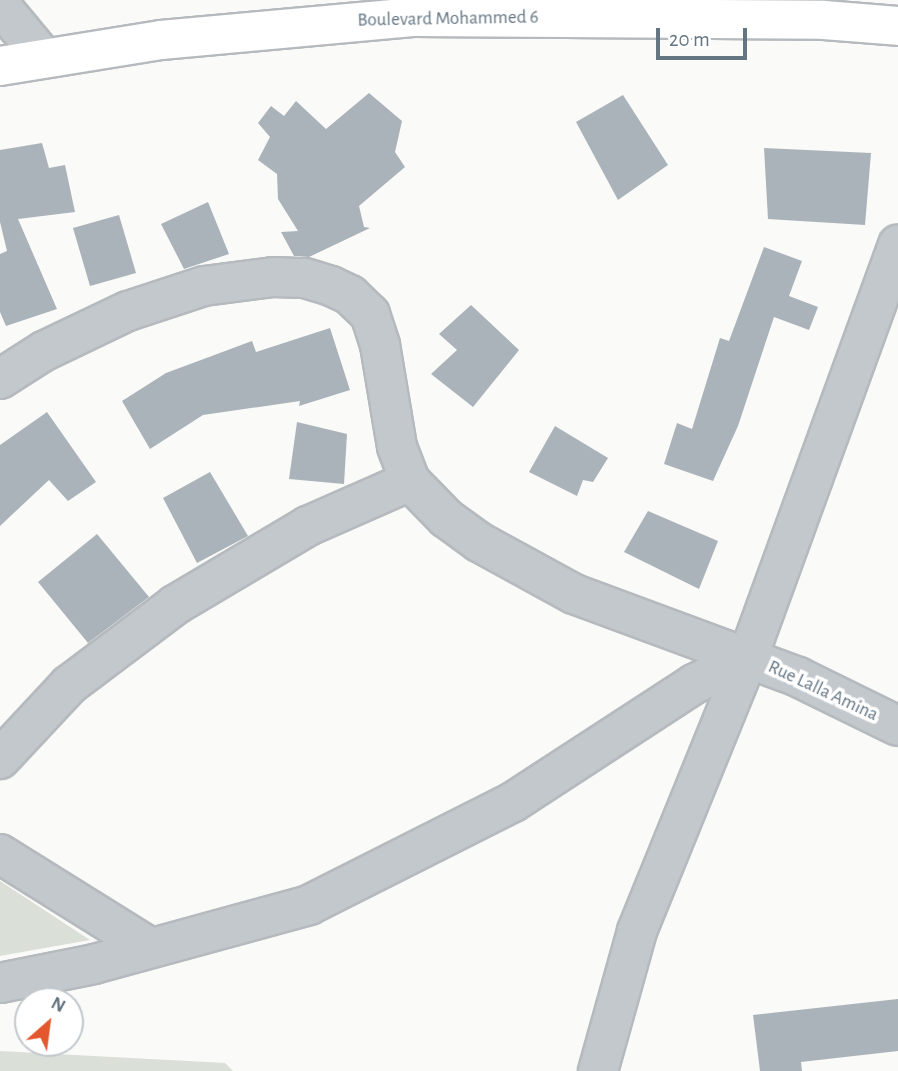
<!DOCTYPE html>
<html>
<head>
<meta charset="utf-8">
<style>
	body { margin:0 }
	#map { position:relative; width:898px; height:1071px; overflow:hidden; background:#fafaf8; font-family:"Alegreya Sans",sans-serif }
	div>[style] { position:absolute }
	.green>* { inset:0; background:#dadfd7 }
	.building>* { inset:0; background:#aab3b9 }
	.roads { filter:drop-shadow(2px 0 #b5babe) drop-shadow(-2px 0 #b5babe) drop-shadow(0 2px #b5babe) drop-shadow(0 -2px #b5babe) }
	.minor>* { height:38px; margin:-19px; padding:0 19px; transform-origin:19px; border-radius:19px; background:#c3c8cc }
	.major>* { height:38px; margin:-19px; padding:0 19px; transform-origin:19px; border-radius:19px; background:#fff }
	span { translate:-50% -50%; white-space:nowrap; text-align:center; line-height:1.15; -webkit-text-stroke:7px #fff; paint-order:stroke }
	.street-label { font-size:19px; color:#657683 }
	.north { position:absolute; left:14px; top:987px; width:70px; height:70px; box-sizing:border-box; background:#fff; border:2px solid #c1c8cd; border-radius:50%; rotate:28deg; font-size:19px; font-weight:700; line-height:28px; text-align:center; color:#657683 }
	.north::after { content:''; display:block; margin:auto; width:24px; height:32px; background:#e4572e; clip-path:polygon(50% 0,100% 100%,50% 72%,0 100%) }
	.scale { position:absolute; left:656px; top:28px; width:91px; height:32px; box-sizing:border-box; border:4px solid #657683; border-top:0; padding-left:9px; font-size:21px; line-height:24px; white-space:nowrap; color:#657683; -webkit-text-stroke:5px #fff; paint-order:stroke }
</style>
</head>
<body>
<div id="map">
	<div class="green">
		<i style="clip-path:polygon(0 881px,90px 940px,0 956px)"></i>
		<i style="clip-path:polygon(0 1051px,225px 1063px,233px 1071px,0 1071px)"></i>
	</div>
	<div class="building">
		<i style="clip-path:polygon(369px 93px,402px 121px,395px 152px,405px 167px,359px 206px,364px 227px,370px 228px,309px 257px,294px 256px,281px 232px,298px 231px,278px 199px,277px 174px,258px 160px,270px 137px,258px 123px,271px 106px,284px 116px,296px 101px,326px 129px)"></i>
		<i style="clip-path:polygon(623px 95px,668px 165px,618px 200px,576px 122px)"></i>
		<i style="clip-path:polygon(42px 143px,49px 168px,65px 165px,75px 212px,18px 219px,57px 309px,6px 326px,0 312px,0 254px,7px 251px,0 222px,0 150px)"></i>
		<i style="clip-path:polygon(764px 148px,871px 153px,865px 225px,768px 219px)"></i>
		<i style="clip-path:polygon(208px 202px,229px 254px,184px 269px,161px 224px)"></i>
		<i style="clip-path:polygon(119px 215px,136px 273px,90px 286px,73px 228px)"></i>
		<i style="clip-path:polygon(764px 247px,802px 261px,789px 296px,818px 307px,809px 330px,774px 317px,738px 426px,713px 481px,664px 464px,677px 423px,692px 429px,720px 338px,729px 341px)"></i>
		<i style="clip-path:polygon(471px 305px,519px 350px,473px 407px,431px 374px,457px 350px,439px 334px)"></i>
		<i style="clip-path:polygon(330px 328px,350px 390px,299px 406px,300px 401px,203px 415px,150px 449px,122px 401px,166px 373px,252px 341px,256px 352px)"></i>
		<i style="clip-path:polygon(47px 412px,96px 482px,68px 501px,49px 480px,0 526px,0 445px)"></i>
		<i style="clip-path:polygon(297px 422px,347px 434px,344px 484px,289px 479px)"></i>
		<i style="clip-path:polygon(555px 426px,608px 458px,593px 482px,583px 480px,577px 496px,529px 472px)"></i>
		<i style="clip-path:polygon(210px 472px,248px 536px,197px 563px,163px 498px)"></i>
		<i style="clip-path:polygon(648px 511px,718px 541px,699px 589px,624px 552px)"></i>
		<i style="clip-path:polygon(97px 534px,149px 597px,88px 643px,38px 582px)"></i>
		<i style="clip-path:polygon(898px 999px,898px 1051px,801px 1062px,802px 1071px,760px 1071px,753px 1015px)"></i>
	</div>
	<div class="roads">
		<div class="minor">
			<i style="left:0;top:5px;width:67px;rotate:50.4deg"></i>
			<i style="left:0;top:379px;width:52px;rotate:-32.5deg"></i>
			<i style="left:44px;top:351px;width:93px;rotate:-25.5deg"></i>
			<i style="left:128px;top:311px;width:80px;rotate:-18.2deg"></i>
			<i style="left:204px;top:286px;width:70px;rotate:-7.4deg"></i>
			<i style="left:273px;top:277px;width:32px;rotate:2deg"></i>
			<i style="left:305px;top:278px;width:27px;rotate:17deg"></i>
			<i style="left:331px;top:286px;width:21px;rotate:25deg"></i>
			<i style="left:350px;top:295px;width:28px;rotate:44deg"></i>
			<i style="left:370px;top:314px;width:33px;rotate:72deg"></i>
			<i style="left:380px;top:345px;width:103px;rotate:80.5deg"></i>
			<i style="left:397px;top:447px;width:36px;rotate:69deg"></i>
			<i style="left:410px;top:481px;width:52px;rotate:45.8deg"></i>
			<i style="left:446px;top:518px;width:41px;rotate:36deg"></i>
			<i style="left:479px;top:542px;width:108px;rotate:28.7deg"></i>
			<i style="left:574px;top:594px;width:239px;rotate:20.3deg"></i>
			<i style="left:798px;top:677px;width:111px;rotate:26.1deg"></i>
			<i style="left:0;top:759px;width:101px;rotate:-47deg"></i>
			<i style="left:69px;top:685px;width:133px;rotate:-37deg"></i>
			<i style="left:175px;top:605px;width:155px;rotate:-30.7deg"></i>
			<i style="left:308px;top:526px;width:111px;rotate:-23.8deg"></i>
			<i style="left:0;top:854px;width:173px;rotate:32deg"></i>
			<i style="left:0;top:983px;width:96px;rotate:-11.4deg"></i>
			<i style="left:94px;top:964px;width:223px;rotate:-15.3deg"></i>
			<i style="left:309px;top:905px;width:229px;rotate:-26.8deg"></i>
			<i style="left:513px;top:802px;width:216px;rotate:-33.1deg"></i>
			<i style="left:694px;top:684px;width:60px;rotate:-26.6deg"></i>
			<i style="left:598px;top:1071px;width:145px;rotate:-74.4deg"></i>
			<i style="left:637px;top:931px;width:296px;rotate:-67.9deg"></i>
			<i style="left:748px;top:657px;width:439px;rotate:-70deg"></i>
		</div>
		<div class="major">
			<i style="left:0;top:66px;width:163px;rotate:-9.2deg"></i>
			<i style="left:161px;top:40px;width:255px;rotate:-5.2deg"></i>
			<i style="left:415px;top:17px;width:409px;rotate:0.4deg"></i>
			<i style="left:824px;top:20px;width:74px;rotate:4.6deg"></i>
		</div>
	</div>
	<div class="street-label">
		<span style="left:448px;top:19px;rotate:-1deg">Boulevard Mohammed 6</span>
		<span style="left:823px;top:691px;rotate:25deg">Rue Lalla Amina</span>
	</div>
	<div class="north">N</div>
	<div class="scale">20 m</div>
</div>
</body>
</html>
